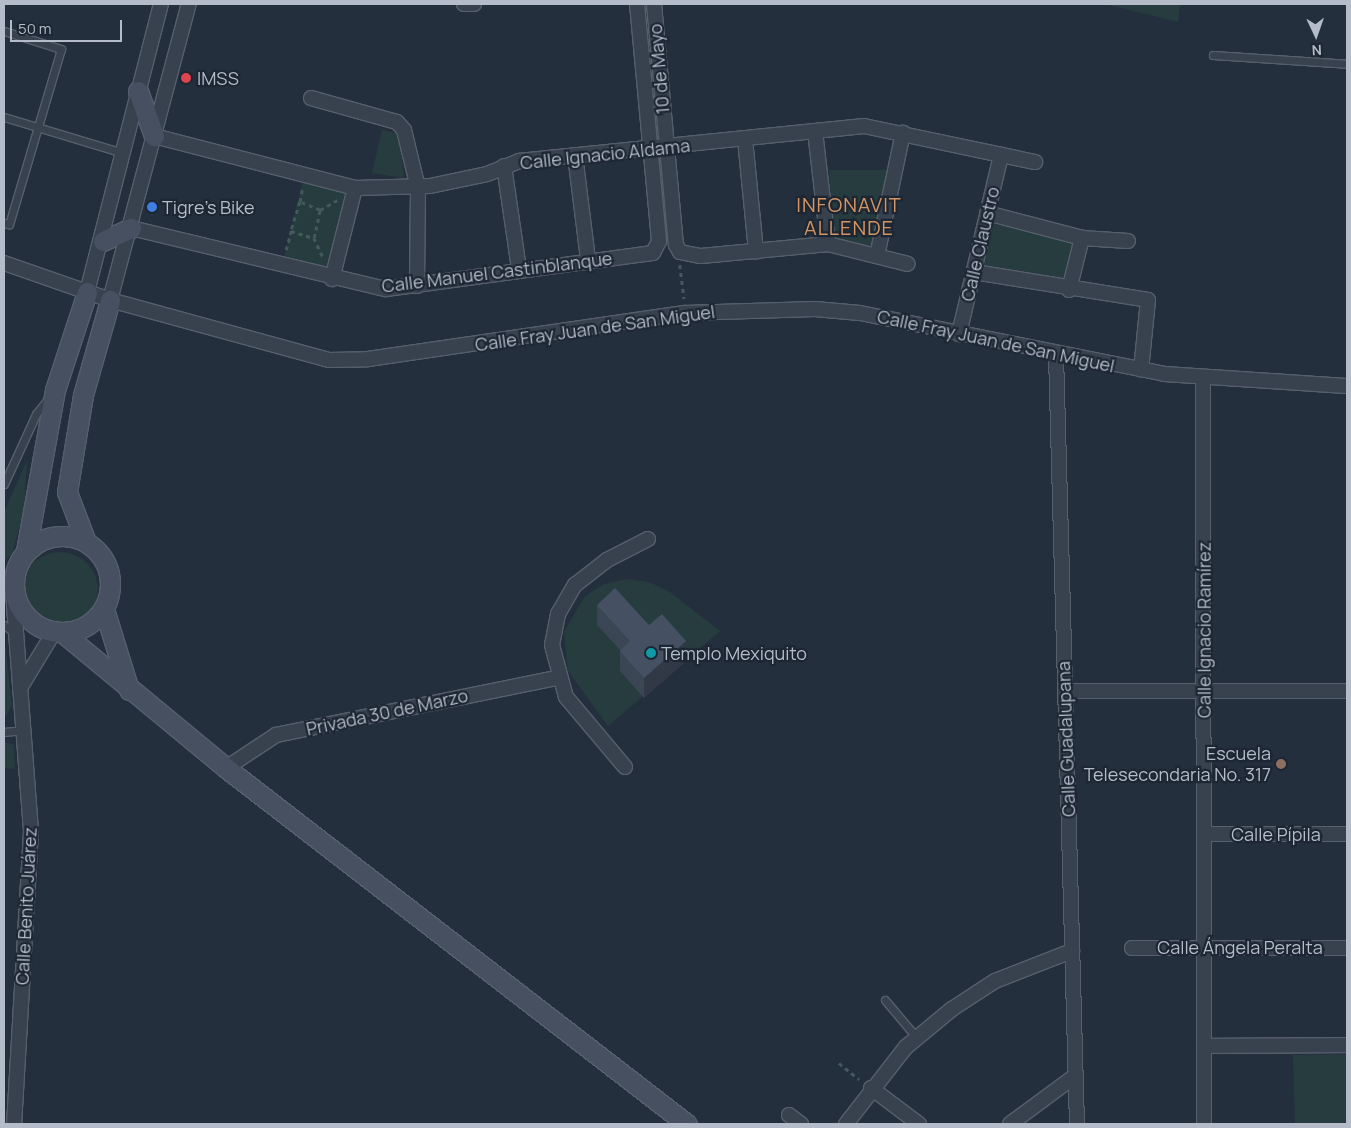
<!DOCTYPE html>
<html>
<head>
<meta charset="utf-8">
<style>
	body { margin:0 }
	#map { position:relative; width:1351px; height:1128px; overflow:hidden; background:#242f3e; font-family:Manrope,sans-serif }
	div>[style] { position:absolute }
	.green>* { inset:0; background:#263c3f }
	.round { border-radius:50% }
	.path>* { height:2.5px; margin-top:-1.25px; transform-origin:0; background:repeating-linear-gradient(90deg,#44595c 0 4px,transparent 0 8px) }
	.roads { filter:drop-shadow(1px 0 #565f6c) drop-shadow(-1px 0 #565f6c) drop-shadow(0 1px #565f6c) drop-shadow(0 -1px #565f6c) }
	.service>* { height:7px; margin:-3.5px; padding:0 3.5px; transform-origin:3.5px; border-radius:3.5px; background:#38414e }
	.minor>* { height:14px; margin:-7px; padding:0 7px; transform-origin:7px; border-radius:7px; background:#38414e }
	.secondary>* { height:19px; margin:-9.5px; padding:0 9.5px; transform-origin:9.5px; border-radius:9.5px; background:#465061 }
	.secondary>.ring { margin:-9.5px; padding:0; box-sizing:content-box; background:none; border:19px solid #465061; border-radius:50% }
	.wall>* { inset:0; background:#3b4654 }
	.shaded-wall>* { inset:0; background:#303945 }
	.building>* { inset:0; background:#455162 }
	.dots>* { width:14px; height:14px; translate:-50% -50%; box-sizing:border-box; border:2px solid #1d2633; border-radius:50% }
	span { translate:-50% -50%; white-space:nowrap; text-align:center; line-height:1.15; -webkit-text-stroke:4.5px #1d2633; paint-order:stroke }
	.street-label { font-size:18px; color:#b4bcc9 }
	.poi-label { font-size:18px; color:#b4bcc9 }
	.left { translate:0 -50%; text-align:left }
	.right { translate:-100% -50%; text-align:right }
	.quarter-label { font-size:20px; color:#d59563; letter-spacing:1px }
	.frame { position:absolute; inset:0; border:5px solid #b4bcc9; pointer-events:none }
	.north { position:absolute; left:1291px; top:10px; width:50px; height:50px; -webkit-text-stroke:4px #1d2633; paint-order:stroke; rotate:177deg; font-size:14px; font-weight:700; line-height:20px; text-align:center; color:#b4bcc9 }
	.north::after { content:''; display:block; margin:auto; width:18px; height:22px; background:#b4bcc9; clip-path:polygon(50% 0,100% 100%,50% 72%,0 100%) }
	.scale { position:absolute; left:10px; top:20px; width:112px; height:22px; box-sizing:border-box; border:2px solid #b4bcc9; border-top:0; padding-left:6px; font-size:15px; line-height:18px; white-space:nowrap; color:#b4bcc9; -webkit-text-stroke:4px #1d2633; paint-order:stroke }
</style>
</head>
<body>
<div id="map">
	<div class="green">
		<i style="clip-path:polygon(1105px 4px,1180px 4px,1178px 22px)"></i>
		<i style="clip-path:polygon(382px 130px,399px 134px,404px 178px,372px 173px)"></i>
		<i style="clip-path:polygon(829px 170px,890px 170px,874px 256px,834px 241px)"></i>
		<i style="clip-path:polygon(304px 175px,355px 188px,332px 279px,282px 266px)"></i>
		<i style="clip-path:polygon(990px 223px,1080px 242px,1066px 289px,979px 269px)"></i>
		<i style="clip-path:polygon(27px 460px,24px 510px,12px 554px,4px 562px,4px 512px)"></i>
		<i class="round" style="left:22px;top:552px;width:76px;height:76px"></i>
		<i style="clip-path:polygon(627px 579px,649px 582px,670px 592px,720px 631px,608px 726px,568px 671px,564px 632px,585px 596px,604px 584px)"></i>
		<i style="clip-path:polygon(4px 634px,12px 705px,4px 719px)"></i>
		<i style="clip-path:polygon(4px 742px,14px 745px,15px 769px,4px 768px)"></i>
		<i style="clip-path:polygon(1347px 1054px,1347px 1124px,1295px 1124px,1293px 1055px)"></i>
	</div>
	<div class="path">
		<i style="left:300px;top:202px;width:13px;rotate:-81deg"></i>
		<i style="left:320px;top:210px;width:20px;rotate:-30deg"></i>
		<i style="left:314px;top:238px;width:29px;rotate:-78deg"></i>
		<i style="left:320px;top:210px;width:22px;rotate:-158deg"></i>
		<i style="left:300px;top:202px;width:30px;rotate:107deg"></i>
		<i style="left:291px;top:231px;width:24px;rotate:17deg"></i>
		<i style="left:314px;top:238px;width:21px;rotate:65deg"></i>
		<i style="left:286px;top:250px;width:20px;rotate:-75deg"></i>
		<i style="left:680px;top:265px;width:34px;rotate:83deg"></i>
		<i style="left:839px;top:1063px;width:26px;rotate:39deg"></i>
	</div>
	<div class="roads">
		<div class="service">
			<i style="left:4px;top:31px;width:60px;rotate:17.5deg"></i>
			<i style="left:61px;top:49px;width:183px;rotate:106.5deg"></i>
			<i style="left:9px;top:224px;width:5px;rotate:-169deg"></i>
			<i style="left:1213px;top:55px;width:134px;rotate:3.8deg"></i>
			<i style="left:4px;top:117px;width:124px;rotate:16.8deg"></i>
			<i style="left:4px;top:484px;width:77px;rotate:-65.4deg"></i>
			<i style="left:36px;top:414px;width:19px;rotate:-51deg"></i>
			<i style="left:4px;top:625px;width:14px;rotate:36deg"></i>
			<i style="left:4px;top:732px;width:20px;rotate:-6deg"></i>
			<i style="left:885px;top:1000px;width:50px;rotate:49.9deg"></i>
		</div>
		<div class="minor">
			<i style="left:464px;top:4px;width:10px"></i>
			<i style="left:654px;top:4px;width:242px;rotate:84.8deg"></i>
			<i style="left:676px;top:245px;width:8px;rotate:60deg"></i>
			<i style="left:680px;top:252px;width:21px;rotate:11deg"></i>
			<i style="left:701px;top:256px;width:128px;rotate:-5.4deg"></i>
			<i style="left:828px;top:244px;width:82px;rotate:14deg"></i>
			<i style="left:311px;top:98px;width:89px;rotate:15.6deg"></i>
			<i style="left:397px;top:122px;width:11px;rotate:49deg"></i>
			<i style="left:404px;top:130px;width:60px;rotate:76.4deg"></i>
			<i style="left:418px;top:188px;width:98px;rotate:90.6deg"></i>
			<i style="left:815px;top:131px;width:114px;rotate:83.4deg"></i>
			<i style="left:154px;top:136px;width:208px;rotate:14.5deg"></i>
			<i style="left:355px;top:188px;width:75px;rotate:-1.5deg"></i>
			<i style="left:430px;top:186px;width:58px;rotate:-11.9deg"></i>
			<i style="left:487px;top:174px;width:35px;rotate:-22deg"></i>
			<i style="left:519px;top:161px;width:347px;rotate:-5.8deg"></i>
			<i style="left:864px;top:126px;width:175px;rotate:11.9deg"></i>
			<i style="left:745px;top:139px;width:113px;rotate:84.4deg"></i>
			<i style="left:575px;top:155px;width:106px;rotate:82.9deg"></i>
			<i style="left:504px;top:166px;width:104px;rotate:81.7deg"></i>
			<i style="left:987px;top:213px;width:98px;rotate:14.7deg"></i>
			<i style="left:1082px;top:238px;width:46px;rotate:3.7deg"></i>
			<i style="left:131px;top:228px;width:262px;rotate:13.5deg"></i>
			<i style="left:386px;top:289px;width:269px;rotate:-7.7deg"></i>
			<i style="left:653px;top:253px;width:13px;rotate:-63deg"></i>
			<i style="left:659px;top:241px;width:238px;rotate:-95.3deg"></i>
			<i style="left:877px;top:256px;width:126px;rotate:-78.1deg"></i>
			<i style="left:4px;top:263px;width:112px;rotate:19.2deg"></i>
			<i style="left:110px;top:300px;width:227px;rotate:15.3deg"></i>
			<i style="left:329px;top:360px;width:39px;rotate:-1deg"></i>
			<i style="left:368px;top:359px;width:320px;rotate:-8.3deg"></i>
			<i style="left:685px;top:313px;width:130px;rotate:-1.8deg"></i>
			<i style="left:815px;top:309px;width:45px;rotate:5.1deg"></i>
			<i style="left:860px;top:313px;width:310px;rotate:11.3deg"></i>
			<i style="left:1164px;top:374px;width:183px;rotate:3.8deg"></i>
			<i style="left:974px;top:272px;width:176px;rotate:9.1deg"></i>
			<i style="left:1148px;top:300px;width:70px;rotate:95.7deg"></i>
			<i style="left:332px;top:279px;width:94px;rotate:-75.8deg"></i>
			<i style="left:1069px;top:290px;width:54px;rotate:-76deg"></i>
			<i style="left:87px;top:292px;width:297px;rotate:-75.6deg"></i>
			<i style="left:110px;top:300px;width:306px;rotate:-75.1deg"></i>
			<i style="left:959px;top:334px;width:184px;rotate:-76.8deg"></i>
			<i style="left:1056px;top:354px;width:770px;rotate:88.44deg"></i>
			<i style="left:1203px;top:377px;width:747px;rotate:89.92deg"></i>
			<i style="left:13px;top:592px;width:240px;rotate:85.7deg"></i>
			<i style="left:31px;top:831px;width:293px;rotate:93.3deg"></i>
			<i style="left:20px;top:688px;width:66px;rotate:-58.7deg"></i>
			<i style="left:1065px;top:691px;width:282px"></i>
			<i style="left:625px;top:767px;width:92px;rotate:-130.1deg"></i>
			<i style="left:566px;top:697px;width:54px;rotate:-105.1deg"></i>
			<i style="left:552px;top:645px;width:32px;rotate:-79deg"></i>
			<i style="left:558px;top:614px;width:34px;rotate:-60deg"></i>
			<i style="left:575px;top:585px;width:41px;rotate:-38deg"></i>
			<i style="left:607px;top:560px;width:46px;rotate:-27.1deg"></i>
			<i style="left:226px;top:768px;width:60px;rotate:-33.4deg"></i>
			<i style="left:276px;top:735px;width:287px;rotate:-11.5deg"></i>
			<i style="left:1205px;top:834px;width:142px"></i>
			<i style="left:1132px;top:948px;width:215px"></i>
			<i style="left:1204px;top:1046px;width:143px;rotate:-0.4deg"></i>
			<i style="left:871px;top:1088px;width:60px;rotate:36.9deg"></i>
			<i style="left:789px;top:1115px;width:15px;rotate:37deg"></i>
			<i style="left:846px;top:1124px;width:98px;rotate:-52.1deg"></i>
			<i style="left:906px;top:1047px;width:60px;rotate:-39.6deg"></i>
			<i style="left:952px;top:1009px;width:51px;rotate:-33.1deg"></i>
			<i style="left:995px;top:981px;width:83px;rotate:-21.3deg"></i>
			<i style="left:1010px;top:1124px;width:81px;rotate:-36.4deg"></i>
		</div>
		<div class="secondary">
			<i style="left:138px;top:91px;width:48px;rotate:70.4deg"></i>
			<i style="left:103px;top:241px;width:31px;rotate:-25deg"></i>
			<i class="ring" style="left:14px;top:536px;width:77px;height:77px"></i>
			<i style="left:86px;top:542px;width:53px;rotate:-110.8deg"></i>
			<i style="left:67px;top:492px;width:98px;rotate:-80.6deg"></i>
			<i style="left:83px;top:395px;width:99px;rotate:-74.1deg"></i>
			<i style="left:26px;top:551px;width:164px;rotate:-79.8deg"></i>
			<i style="left:55px;top:390px;width:103px;rotate:-71.9deg"></i>
			<i style="left:104px;top:609px;width:85px;rotate:72.8deg"></i>
			<i style="left:63px;top:633px;width:212px;rotate:39.6deg"></i>
			<i style="left:226px;top:768px;width:582px;rotate:37.68deg"></i>
		</div>
	</div>
	<div class="wall">
		<i style="clip-path:polygon(597px 605px,649px 625px,686px 661px,644px 698px,620px 671px,620px 650px,597px 625px)"></i>
	</div>
	<div class="shaded-wall">
		<i style="clip-path:polygon(686px 641px,686px 661px,644px 698px,644px 678px)"></i>
	</div>
	<div class="building">
		<i style="clip-path:polygon(615px 588px,649px 625px,662px 614px,686px 641px,644px 678px,620px 651px,630px 641px,597px 605px)"></i>
	</div>
	<div class="dots">
		<i style="left:186px;top:78px;background:#e0444e"></i>
		<i style="left:152px;top:207px;background:#3f7fe0"></i>
		<i style="left:651px;top:653px;background:#0f9aa8"></i>
		<i style="left:1281px;top:764px;background:#8d6e63"></i>
	</div>
	<div class="street-label">
		<span style="left:659px;top:69px;rotate:-95deg">10 de Mayo</span>
		<span style="left:605px;top:154px;rotate:-6deg">Calle Ignacio Aldama</span>
		<span style="left:980px;top:244px;rotate:-77deg">Calle Claustro</span>
		<span style="left:497px;top:272px;rotate:-7deg">Calle Manuel Castinblanque</span>
		<span style="left:595px;top:328px;rotate:-8deg">Calle Fray Juan de San Miguel</span>
		<span style="left:996px;top:341px;rotate:12deg">Calle Fray Juan de San Miguel</span>
		<span style="left:1204px;top:630px;rotate:-90deg">Calle Ignacio Ramírez</span>
		<span style="left:387px;top:712px;rotate:-12deg">Privada 30 de Marzo</span>
		<span style="left:1066px;top:739px;rotate:-92deg">Calle Guadalupana</span>
		<span style="left:1276px;top:834px">Calle Pípila</span>
		<span style="left:26px;top:906px;rotate:-87deg">Calle Benito Juárez</span>
		<span style="left:1240px;top:947px">Calle Ángela Peralta</span>
	</div>
	<div class="poi-label">
		<span class="left" style="left:197px;top:78px">IMSS</span>
		<span class="left" style="left:162px;top:207px">Tigre's Bike</span>
		<span class="left" style="left:661px;top:653px">Templo Mexiquito</span>
		<span class="right" style="left:1271px;top:764px">Escuela<br>Telesecondaria No. 317</span>
	</div>
	<div class="quarter-label">
		<span style="left:849px;top:216px">INFONAVIT<br>ALLENDE</span>
	</div>
	<div class="frame"></div>
	<div class="north">N</div>
	<div class="scale">50 m</div>
</div>
</body>
</html>
